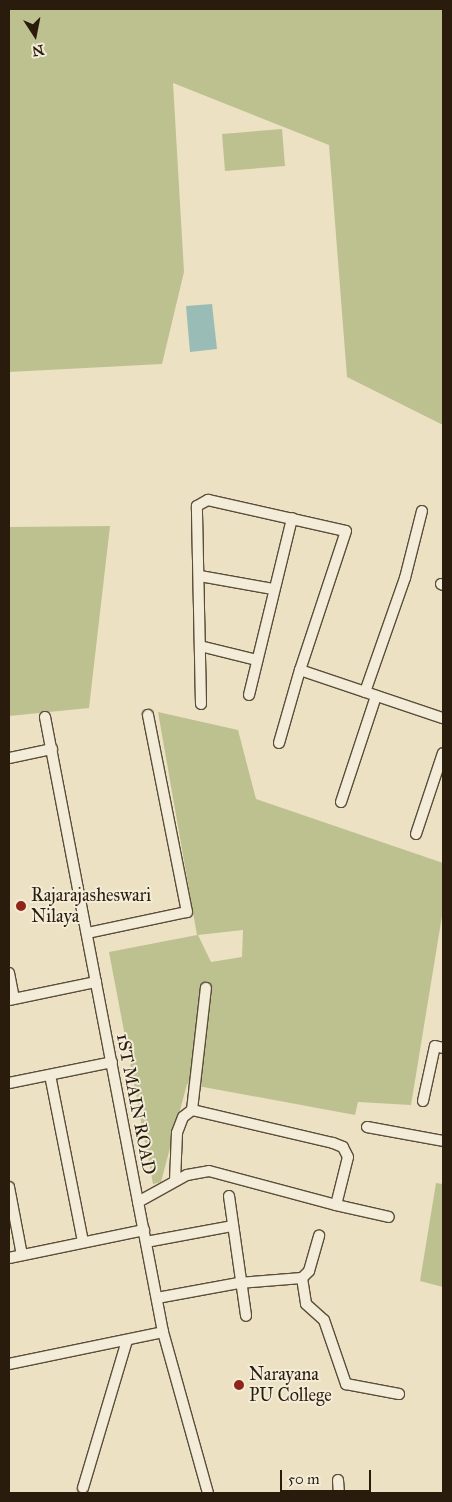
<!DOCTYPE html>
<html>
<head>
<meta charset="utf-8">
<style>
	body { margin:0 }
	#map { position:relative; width:452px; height:1502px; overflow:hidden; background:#ece1c3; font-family:"IM FELL Great Primer",serif }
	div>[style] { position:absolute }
	.green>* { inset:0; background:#bdc190 }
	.water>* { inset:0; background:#99bdb6 }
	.roads { filter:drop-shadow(1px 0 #5a4d3a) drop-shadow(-1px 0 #5a4d3a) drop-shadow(0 1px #5a4d3a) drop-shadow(0 -1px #5a4d3a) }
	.minor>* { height:10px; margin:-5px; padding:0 5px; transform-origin:5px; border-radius:5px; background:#f3ecd8 }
	.dots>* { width:14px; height:14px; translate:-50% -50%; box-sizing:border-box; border:2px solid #f3ecd8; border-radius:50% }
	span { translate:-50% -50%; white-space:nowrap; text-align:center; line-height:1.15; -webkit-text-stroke:4px #f3ecd8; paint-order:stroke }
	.poi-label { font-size:18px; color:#2a1c0d }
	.left { translate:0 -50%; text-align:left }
	.street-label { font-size:18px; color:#2a1c0d }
	.frame { position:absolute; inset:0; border:10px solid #2a1c0d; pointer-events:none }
	.north { position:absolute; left:10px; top:10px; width:50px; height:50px; -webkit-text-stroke:4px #f3ecd8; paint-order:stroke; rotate:169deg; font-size:14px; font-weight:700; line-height:20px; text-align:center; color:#2a1c0d }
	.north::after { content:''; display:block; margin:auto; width:18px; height:22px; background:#2a1c0d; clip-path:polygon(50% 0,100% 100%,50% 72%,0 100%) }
	.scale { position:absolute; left:280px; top:1470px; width:91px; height:22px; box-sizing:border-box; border:2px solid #2a1c0d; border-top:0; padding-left:6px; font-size:15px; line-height:18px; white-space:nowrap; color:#2a1c0d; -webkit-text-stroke:4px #f3ecd8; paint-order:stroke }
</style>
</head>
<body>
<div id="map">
	<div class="green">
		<i style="clip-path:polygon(9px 9px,443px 9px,443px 425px,347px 377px,329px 145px,173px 83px,184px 272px,162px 364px,9px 372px)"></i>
		<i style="clip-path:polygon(282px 129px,285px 166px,225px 171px,222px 134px)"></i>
		<i style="clip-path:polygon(110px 526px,89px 708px,9px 716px,9px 527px)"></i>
		<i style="clip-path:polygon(evenodd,158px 712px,238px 730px,256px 799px,443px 863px,443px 910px,411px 1105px,358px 1102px,355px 1115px,187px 1084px,161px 1182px,153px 1184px,109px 952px,197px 935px,158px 712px,243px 930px,242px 957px,211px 962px,198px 935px,243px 930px)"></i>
		<i style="clip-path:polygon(436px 1183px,443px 1184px,443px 1287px,420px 1281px)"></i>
	</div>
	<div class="water">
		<i style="clip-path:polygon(212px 304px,217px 349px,190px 352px,186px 306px)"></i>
	</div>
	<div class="roads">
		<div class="minor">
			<i style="left:200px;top:576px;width:74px;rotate:10.1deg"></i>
			<i style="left:441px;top:584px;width:2px;rotate:27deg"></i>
			<i style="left:200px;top:646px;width:59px;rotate:13.8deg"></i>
			<i style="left:365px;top:692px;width:121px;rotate:-70.7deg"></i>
			<i style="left:405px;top:578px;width:69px;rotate:-75.8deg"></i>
			<i style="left:249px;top:695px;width:182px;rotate:-76.3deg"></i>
			<i style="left:201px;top:704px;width:198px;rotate:-91.2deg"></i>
			<i style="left:197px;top:506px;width:13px;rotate:-29deg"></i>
			<i style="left:208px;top:500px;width:141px;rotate:12.7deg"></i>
			<i style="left:346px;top:531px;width:146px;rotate:108.3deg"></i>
			<i style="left:300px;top:670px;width:151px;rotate:18.6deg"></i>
			<i style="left:45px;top:717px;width:626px;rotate:79.14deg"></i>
			<i style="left:163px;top:1332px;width:167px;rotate:74.4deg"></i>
			<i style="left:279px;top:743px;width:76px;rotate:-74deg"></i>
			<i style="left:9px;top:758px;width:44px;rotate:-11.8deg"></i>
			<i style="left:341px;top:802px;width:112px;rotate:-71.7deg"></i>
			<i style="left:416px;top:834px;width:85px;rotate:-71.6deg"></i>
			<i style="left:87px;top:933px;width:102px;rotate:-11.9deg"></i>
			<i style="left:187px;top:912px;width:201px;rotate:-101.2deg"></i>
			<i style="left:9px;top:973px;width:26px;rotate:79deg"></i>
			<i style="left:9px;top:1000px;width:89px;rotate:-11.7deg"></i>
			<i style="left:50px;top:1075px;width:170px;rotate:78.8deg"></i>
			<i style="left:9px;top:1083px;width:105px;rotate:-11.5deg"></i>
			<i style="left:423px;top:1101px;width:56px;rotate:-77.7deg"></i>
			<i style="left:435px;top:1046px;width:8px;rotate:14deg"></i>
			<i style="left:192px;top:1110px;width:123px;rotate:-83.5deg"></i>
			<i style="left:367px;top:1127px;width:77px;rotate:10.4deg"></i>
			<i style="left:9px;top:1187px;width:69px;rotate:79.2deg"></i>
			<i style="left:229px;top:1196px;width:121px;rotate:81.9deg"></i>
			<i style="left:138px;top:1202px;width:56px;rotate:-28.9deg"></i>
			<i style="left:187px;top:1175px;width:22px;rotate:-10deg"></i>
			<i style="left:209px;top:1171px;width:131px;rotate:15deg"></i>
			<i style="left:336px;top:1205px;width:49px;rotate:-76deg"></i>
			<i style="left:348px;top:1157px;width:11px;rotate:-117deg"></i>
			<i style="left:343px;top:1147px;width:11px;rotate:-158deg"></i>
			<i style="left:333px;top:1143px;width:145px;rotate:-166.8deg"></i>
			<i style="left:192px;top:1110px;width:11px;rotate:142deg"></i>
			<i style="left:183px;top:1117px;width:17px;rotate:111deg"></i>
			<i style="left:177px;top:1133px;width:48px;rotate:92.4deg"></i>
			<i style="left:336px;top:1205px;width:54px;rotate:12.8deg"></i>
			<i style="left:146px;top:1242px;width:87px;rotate:-10.5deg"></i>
			<i style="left:9px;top:1258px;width:138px;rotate:-11.7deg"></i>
			<i style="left:302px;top:1278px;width:26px;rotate:81deg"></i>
			<i style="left:306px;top:1304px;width:24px;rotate:42deg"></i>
			<i style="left:324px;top:1320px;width:68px;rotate:71deg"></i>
			<i style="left:346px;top:1384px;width:54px;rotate:10.7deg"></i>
			<i style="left:157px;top:1298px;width:83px;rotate:-10.4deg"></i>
			<i style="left:239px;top:1283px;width:63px;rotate:-4.5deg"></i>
			<i style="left:302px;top:1278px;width:10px;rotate:-45deg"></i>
			<i style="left:309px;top:1271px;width:37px;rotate:-74deg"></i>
			<i style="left:9px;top:1364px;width:157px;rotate:-11.7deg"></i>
			<i style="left:338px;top:1480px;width:13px;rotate:86deg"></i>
			<i style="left:83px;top:1488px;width:154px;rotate:-73.4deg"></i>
		</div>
	</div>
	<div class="dots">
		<i style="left:21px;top:906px;background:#8f2418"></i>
		<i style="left:239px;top:1385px;background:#8f2418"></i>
	</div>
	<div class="poi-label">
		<span class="left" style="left:31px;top:906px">Rajarajasheswari<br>Nilaya</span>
		<span class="left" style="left:249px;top:1385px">Narayana<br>PU College</span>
	</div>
	<div class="street-label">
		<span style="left:136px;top:1104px;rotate:79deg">1ST MAIN ROAD</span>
	</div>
	<div class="frame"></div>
	<div class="north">N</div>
	<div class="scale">50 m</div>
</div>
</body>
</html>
